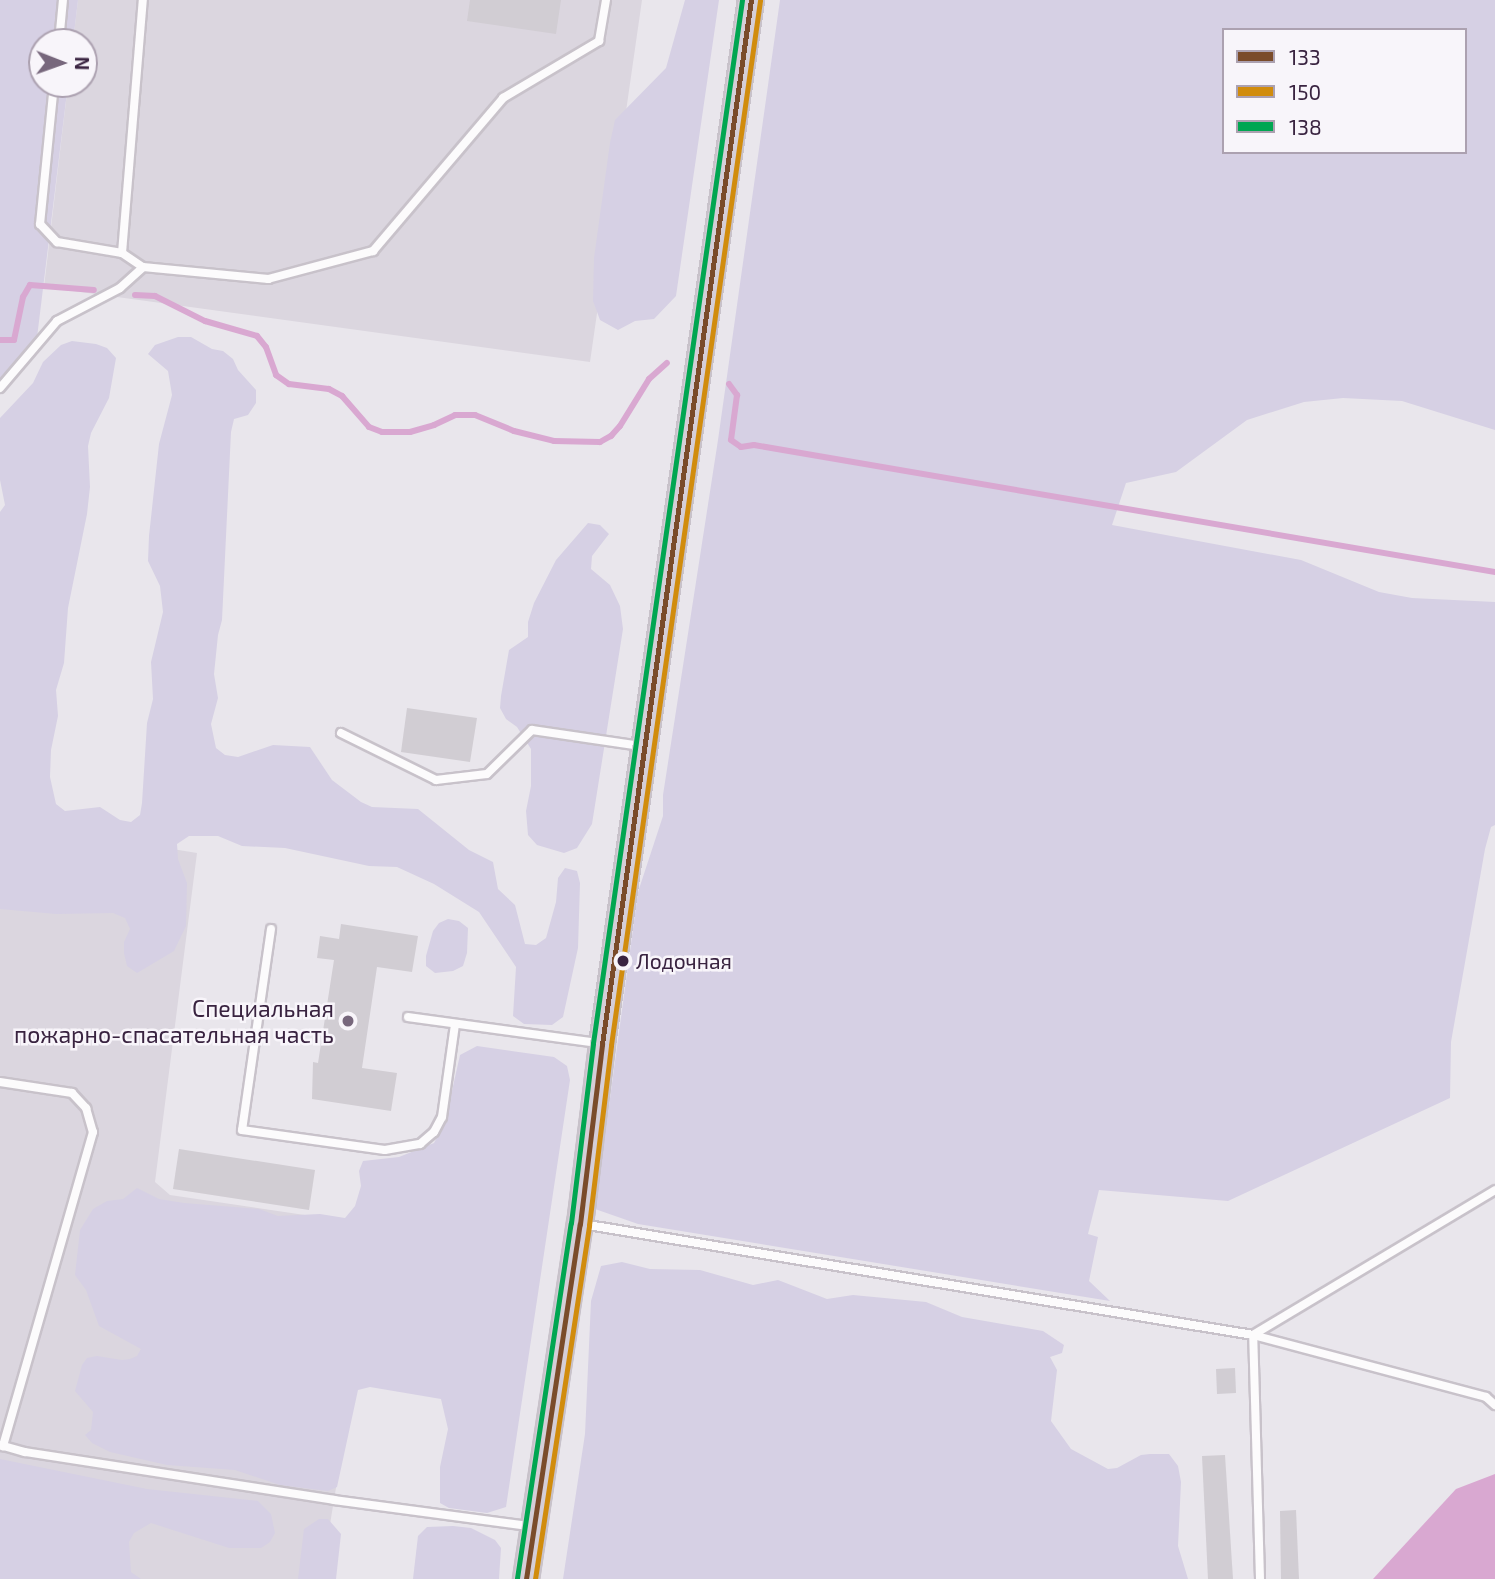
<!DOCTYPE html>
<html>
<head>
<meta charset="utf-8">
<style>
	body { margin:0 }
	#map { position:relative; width:1495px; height:1579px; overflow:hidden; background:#e9e6ec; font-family:"Exo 2",sans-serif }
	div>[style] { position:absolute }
	.built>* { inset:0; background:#dbd6df }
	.green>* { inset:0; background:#d6d0e4 }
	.water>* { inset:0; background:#d9a8d1 }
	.stream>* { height:6px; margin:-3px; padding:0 3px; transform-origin:3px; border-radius:3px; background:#d9a8d1 }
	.building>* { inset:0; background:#d1cdd3 }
	.roads { filter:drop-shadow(2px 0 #c8c2ca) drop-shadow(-2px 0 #c8c2ca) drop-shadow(0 2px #c8c2ca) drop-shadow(0 -2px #c8c2ca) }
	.service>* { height:8px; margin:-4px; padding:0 4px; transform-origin:4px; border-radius:4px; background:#fcfbfc }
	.primary>* { height:24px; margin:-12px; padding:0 12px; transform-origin:12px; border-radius:12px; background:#d5ced7 }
	.bus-1>* { height:5px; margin:-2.5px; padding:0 2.5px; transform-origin:2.5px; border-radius:2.5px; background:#7a4b2a }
	.bus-2>* { height:5px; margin:-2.5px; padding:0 2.5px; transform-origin:2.5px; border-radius:2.5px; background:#d18c0d }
	.bus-3>* { height:5px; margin:-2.5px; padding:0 2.5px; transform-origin:2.5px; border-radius:2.5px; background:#00a651 }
	.dots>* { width:19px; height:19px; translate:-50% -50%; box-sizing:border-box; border:4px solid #f8f5fa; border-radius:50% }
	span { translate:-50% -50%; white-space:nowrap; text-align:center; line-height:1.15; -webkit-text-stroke:5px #f8f5fa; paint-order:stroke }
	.bus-label { font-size:21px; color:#392340 }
	.left { translate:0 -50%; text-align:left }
	.poi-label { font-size:23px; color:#392340 }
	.right { translate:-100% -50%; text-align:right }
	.legend { position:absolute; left:1222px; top:28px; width:245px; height:126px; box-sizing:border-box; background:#f8f5fa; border:2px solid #aca1b0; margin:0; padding:9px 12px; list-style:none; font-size:21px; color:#392340 }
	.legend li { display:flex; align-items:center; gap:14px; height:35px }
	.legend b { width:35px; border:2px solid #aca1b0 }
	.north { position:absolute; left:28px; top:28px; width:70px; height:70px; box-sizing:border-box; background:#f8f5fa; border:2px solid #aca1b0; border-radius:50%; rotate:91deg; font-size:19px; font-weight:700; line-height:28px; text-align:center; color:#392340 }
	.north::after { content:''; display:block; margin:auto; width:24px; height:32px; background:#77677c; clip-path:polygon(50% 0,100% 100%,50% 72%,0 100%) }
</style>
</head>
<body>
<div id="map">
	<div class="built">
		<i style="clip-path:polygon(78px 0,642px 0,590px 362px,44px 287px,68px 84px,84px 84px,84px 42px,73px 42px)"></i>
		<i style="clip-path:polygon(0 821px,197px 853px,155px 1182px,170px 1195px,379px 1226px,321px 1579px,0 1579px)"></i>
	</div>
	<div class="green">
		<i style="clip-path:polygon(0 0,78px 0,73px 42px,42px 42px,42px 84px,68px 84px,35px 354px,0 387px)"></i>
		<i style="clip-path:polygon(685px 0,719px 0,676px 296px,654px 319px,635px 321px,618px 330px,600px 320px,593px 301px,594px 258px,610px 143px,615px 120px,666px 68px)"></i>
		<i style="clip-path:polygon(evenodd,780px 0,1495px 0,1495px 430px,1402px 401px,1343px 398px,1304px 402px,1247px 420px,1176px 472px,1126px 483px,1112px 525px,1301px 560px,1379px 592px,1412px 598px,1495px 602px,1495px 825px,1491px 827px,1485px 849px,1451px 1042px,1450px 1098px,1228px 1201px,1099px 1190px,1088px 1234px,1098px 1237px,1089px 1281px,1110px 1301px,638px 1224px,595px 1209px,638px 892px,663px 816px,663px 795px,718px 440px,780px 0,1224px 30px,1465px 30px,1465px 152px,1224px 152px,1224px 30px)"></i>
		<i style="clip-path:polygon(178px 337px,191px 337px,212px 349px,223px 351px,233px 359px,238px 370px,256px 390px,256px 403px,248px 415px,234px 419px,231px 432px,222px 620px,218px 635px,214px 674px,218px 698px,211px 724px,216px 748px,225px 755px,238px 757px,273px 745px,310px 747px,332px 780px,361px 802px,372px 807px,418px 809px,469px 850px,493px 862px,498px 889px,515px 905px,525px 944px,536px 945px,546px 938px,556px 902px,558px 878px,565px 868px,577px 871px,580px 883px,578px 948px,563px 1017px,552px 1025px,524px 1024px,513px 1016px,516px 967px,479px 912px,434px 884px,397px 867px,369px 866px,285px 848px,242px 846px,218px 836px,189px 836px,177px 844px,178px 859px,187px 883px,186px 926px,174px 951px,137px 973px,127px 966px,124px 953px,124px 942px,130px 929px,125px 918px,113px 913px,56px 914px,0 909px,0 512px,5px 505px,0 480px,0 418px,33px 383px,43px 362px,61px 345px,72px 341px,96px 344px,107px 348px,116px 358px,109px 398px,91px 433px,88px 446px,90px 487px,87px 514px,68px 608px,64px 663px,56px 690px,58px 716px,51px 750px,50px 777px,56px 804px,65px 811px,100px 807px,120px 820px,131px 822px,140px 815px,142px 803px,147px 723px,153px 699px,151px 662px,163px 612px,160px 586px,148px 561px,149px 536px,159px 444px,172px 395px,168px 371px,148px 354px,155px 345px)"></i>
		<i style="clip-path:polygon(588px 523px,600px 525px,609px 534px,592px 556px,591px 569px,610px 585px,620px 606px,623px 629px,592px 824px,577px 848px,564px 853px,537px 845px,528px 835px,526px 811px,531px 786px,531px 749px,517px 727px,506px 719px,500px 708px,501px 696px,509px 650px,528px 637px,528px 622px,534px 603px,556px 560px)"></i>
		<i style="clip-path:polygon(448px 919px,459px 921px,468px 928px,467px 953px,463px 966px,453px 971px,435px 973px,426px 966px,426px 956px,433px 931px,439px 923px)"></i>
		<i style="clip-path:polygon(477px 1046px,554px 1057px,567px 1066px,570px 1080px,506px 1507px,487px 1513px,449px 1508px,440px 1503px,440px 1467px,448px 1429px,441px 1399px,370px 1387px,358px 1390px,337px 1487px,328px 1491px,280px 1485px,235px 1470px,167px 1465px,110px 1452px,92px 1443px,85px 1435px,91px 1430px,93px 1412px,75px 1391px,82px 1365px,87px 1358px,97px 1356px,122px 1360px,130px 1359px,137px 1356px,141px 1349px,99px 1326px,86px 1290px,75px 1275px,80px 1230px,93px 1209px,107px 1201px,123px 1199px,137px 1188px,159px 1199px,184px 1203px,259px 1209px,278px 1216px,320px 1214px,345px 1218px,355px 1206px,361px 1186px,359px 1171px,363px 1161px,399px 1157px,434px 1143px,445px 1122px,460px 1055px)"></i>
		<i style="clip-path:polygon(622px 1262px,650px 1269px,700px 1270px,753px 1285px,778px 1280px,827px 1299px,853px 1295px,926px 1302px,962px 1317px,1043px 1331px,1064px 1345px,1062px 1353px,1050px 1357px,1057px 1370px,1051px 1421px,1071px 1449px,1108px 1469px,1117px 1468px,1141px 1455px,1150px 1454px,1169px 1454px,1178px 1466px,1181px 1482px,1178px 1546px,1188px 1579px,563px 1579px,585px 1434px,591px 1301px,601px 1266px)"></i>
		<i style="clip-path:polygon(0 1459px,147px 1489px,258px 1501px,271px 1514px,275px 1533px,270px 1542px,261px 1548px,229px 1548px,151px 1523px,134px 1533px,129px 1542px,131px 1572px,141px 1579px,0 1579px)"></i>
		<i style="clip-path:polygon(319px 1519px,328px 1519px,341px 1534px,336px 1579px,298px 1579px,304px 1529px)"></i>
		<i style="clip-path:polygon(453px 1526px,471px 1528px,495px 1540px,501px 1548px,499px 1579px,413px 1579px,418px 1536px,427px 1527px)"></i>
	</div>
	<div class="water">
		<i style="clip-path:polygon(1495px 1474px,1495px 1579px,1373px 1579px,1456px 1489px)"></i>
	</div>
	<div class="stream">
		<i style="left:135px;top:295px;width:20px;rotate:3deg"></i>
		<i style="left:155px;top:296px;width:56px;rotate:26.6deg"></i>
		<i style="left:205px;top:321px;width:54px;rotate:16.1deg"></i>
		<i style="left:257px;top:336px;width:14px;rotate:51deg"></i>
		<i style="left:266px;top:347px;width:30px;rotate:70deg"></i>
		<i style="left:276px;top:375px;width:16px;rotate:35deg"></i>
		<i style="left:289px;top:384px;width:40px;rotate:7.1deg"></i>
		<i style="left:329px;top:389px;width:15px;rotate:28deg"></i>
		<i style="left:342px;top:396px;width:41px;rotate:48.9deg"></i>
		<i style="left:369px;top:427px;width:14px;rotate:21deg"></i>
		<i style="left:382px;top:432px;width:28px"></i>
		<i style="left:410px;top:432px;width:25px;rotate:-16deg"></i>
		<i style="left:434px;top:425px;width:23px;rotate:-25deg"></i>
		<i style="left:455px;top:415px;width:20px"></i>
		<i style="left:475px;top:415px;width:42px;rotate:22.3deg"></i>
		<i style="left:514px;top:431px;width:41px;rotate:14deg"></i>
		<i style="left:554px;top:441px;width:46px;rotate:1.2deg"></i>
		<i style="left:600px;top:442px;width:13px;rotate:-29deg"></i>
		<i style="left:611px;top:436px;width:13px;rotate:-48deg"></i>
		<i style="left:620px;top:426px;width:55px;rotate:-58.3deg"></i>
		<i style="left:649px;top:379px;width:24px;rotate:-42deg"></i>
		<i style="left:0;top:340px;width:14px"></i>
		<i style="left:14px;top:340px;width:44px;rotate:-78.2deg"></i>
		<i style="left:23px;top:297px;width:14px;rotate:-60deg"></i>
		<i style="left:30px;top:285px;width:64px;rotate:4.5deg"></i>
		<i style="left:729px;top:384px;width:14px;rotate:54deg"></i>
		<i style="left:737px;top:395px;width:45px;rotate:97.6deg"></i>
		<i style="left:731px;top:440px;width:12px;rotate:35deg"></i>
		<i style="left:741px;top:447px;width:13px;rotate:-9deg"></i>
		<i style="left:754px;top:445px;width:752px;rotate:9.73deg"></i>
	</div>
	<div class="building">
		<i style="clip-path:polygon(470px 0,561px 0,556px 34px,467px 21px)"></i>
		<i style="clip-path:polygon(407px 708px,477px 718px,470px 762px,401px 752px)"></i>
		<i style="clip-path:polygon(341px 924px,418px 936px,412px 972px,377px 967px,362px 1068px,397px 1073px,391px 1111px,312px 1099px,313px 1062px,318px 1063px,334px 960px,317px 958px,320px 936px,339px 939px)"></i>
		<i style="clip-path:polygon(179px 1149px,315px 1170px,309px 1210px,173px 1189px)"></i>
		<i style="clip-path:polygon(1235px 1368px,1236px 1393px,1217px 1394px,1216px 1369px)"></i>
		<i style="clip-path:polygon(1225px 1455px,1233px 1579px,1208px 1579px,1202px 1456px)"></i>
		<i style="clip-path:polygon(1296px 1510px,1299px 1579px,1281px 1579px,1280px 1511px)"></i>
	</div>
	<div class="roads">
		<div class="service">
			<i style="left:59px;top:42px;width:42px;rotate:-84.6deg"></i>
			<i style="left:54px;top:84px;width:141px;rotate:95.7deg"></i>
			<i style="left:40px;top:224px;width:25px;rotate:47deg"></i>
			<i style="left:57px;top:242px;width:66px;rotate:9.6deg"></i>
			<i style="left:122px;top:253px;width:25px;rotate:34deg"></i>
			<i style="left:143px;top:267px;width:126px;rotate:5.5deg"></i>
			<i style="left:268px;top:279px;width:109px;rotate:-14.9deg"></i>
			<i style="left:373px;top:251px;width:201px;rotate:-49.6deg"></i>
			<i style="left:503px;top:98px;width:112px;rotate:-30.7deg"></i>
			<i style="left:599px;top:41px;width:42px;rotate:-80.3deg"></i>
			<i style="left:122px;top:253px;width:254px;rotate:-85.3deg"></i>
			<i style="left:0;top:388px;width:88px;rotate:-49.6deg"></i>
			<i style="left:57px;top:321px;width:71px;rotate:-27.6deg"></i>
			<i style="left:120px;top:288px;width:31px;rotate:-42deg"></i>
			<i style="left:341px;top:733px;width:106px;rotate:26.3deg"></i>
			<i style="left:436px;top:780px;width:51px;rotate:-6.7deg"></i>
			<i style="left:487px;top:774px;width:63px;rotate:-44.4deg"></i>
			<i style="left:532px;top:730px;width:110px;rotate:8.4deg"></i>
			<i style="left:271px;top:929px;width:203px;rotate:98.2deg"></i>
			<i style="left:242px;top:1130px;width:144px;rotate:8deg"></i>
			<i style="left:385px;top:1150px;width:36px;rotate:-10deg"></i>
			<i style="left:420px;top:1144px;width:18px;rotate:-41deg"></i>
			<i style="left:434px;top:1132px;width:17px;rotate:-62deg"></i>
			<i style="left:442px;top:1117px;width:94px;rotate:-82deg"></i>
			<i style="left:408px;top:1017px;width:193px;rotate:7.8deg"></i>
			<i style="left:0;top:1082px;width:73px;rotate:8.7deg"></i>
			<i style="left:72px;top:1093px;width:21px;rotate:47deg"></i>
			<i style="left:86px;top:1108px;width:25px;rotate:74deg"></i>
			<i style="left:93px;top:1132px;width:327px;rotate:106deg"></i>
			<i style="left:582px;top:1224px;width:680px;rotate:9.39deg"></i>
			<i style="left:1253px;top:1335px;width:282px;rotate:-30.9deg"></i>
			<i style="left:0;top:1445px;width:26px;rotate:16deg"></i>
			<i style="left:25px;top:1452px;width:313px;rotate:8.8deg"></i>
			<i style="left:334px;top:1500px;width:198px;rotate:7.6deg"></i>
			<i style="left:1260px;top:1579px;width:244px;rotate:-91.6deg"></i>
			<i style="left:1253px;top:1335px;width:241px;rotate:14.9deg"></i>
			<i style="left:1486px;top:1397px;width:12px;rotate:42deg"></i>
		</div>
		<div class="primary">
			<i style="left:526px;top:1579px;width:359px;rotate:-81.4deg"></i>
			<i style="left:580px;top:1224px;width:181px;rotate:-83deg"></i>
			<i style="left:602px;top:1044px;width:1055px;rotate:-81.88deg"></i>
		</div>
	</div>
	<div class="bus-1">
		<i style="left:526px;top:1579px;width:359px;rotate:-81.4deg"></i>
		<i style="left:580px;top:1224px;width:181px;rotate:-83deg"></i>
		<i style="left:602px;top:1044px;width:1055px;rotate:-81.88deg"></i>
	</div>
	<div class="bus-2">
		<i style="left:535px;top:1579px;width:358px;rotate:-81.3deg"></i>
		<i style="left:589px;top:1225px;width:181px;rotate:-83deg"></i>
		<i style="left:611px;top:1045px;width:1055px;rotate:-81.88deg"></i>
	</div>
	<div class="bus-3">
		<i style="left:517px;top:1578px;width:359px;rotate:-81.4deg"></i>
		<i style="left:571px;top:1223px;width:181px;rotate:-83deg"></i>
		<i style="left:593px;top:1043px;width:1054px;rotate:-81.87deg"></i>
	</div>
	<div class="dots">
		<i style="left:623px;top:961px;background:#392340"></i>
		<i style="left:348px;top:1021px;background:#77677c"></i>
	</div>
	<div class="bus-label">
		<span class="left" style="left:636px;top:961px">Лодочная</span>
	</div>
	<div class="poi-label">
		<span class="right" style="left:334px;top:1021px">Специальная<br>пожарно-спасательная часть</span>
	</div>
	<ul class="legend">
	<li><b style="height:9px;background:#7a4b2a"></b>133</li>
	<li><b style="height:9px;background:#d18c0d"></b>150</li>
	<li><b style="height:9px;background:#00a651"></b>138</li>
	</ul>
	<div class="north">N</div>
</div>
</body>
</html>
